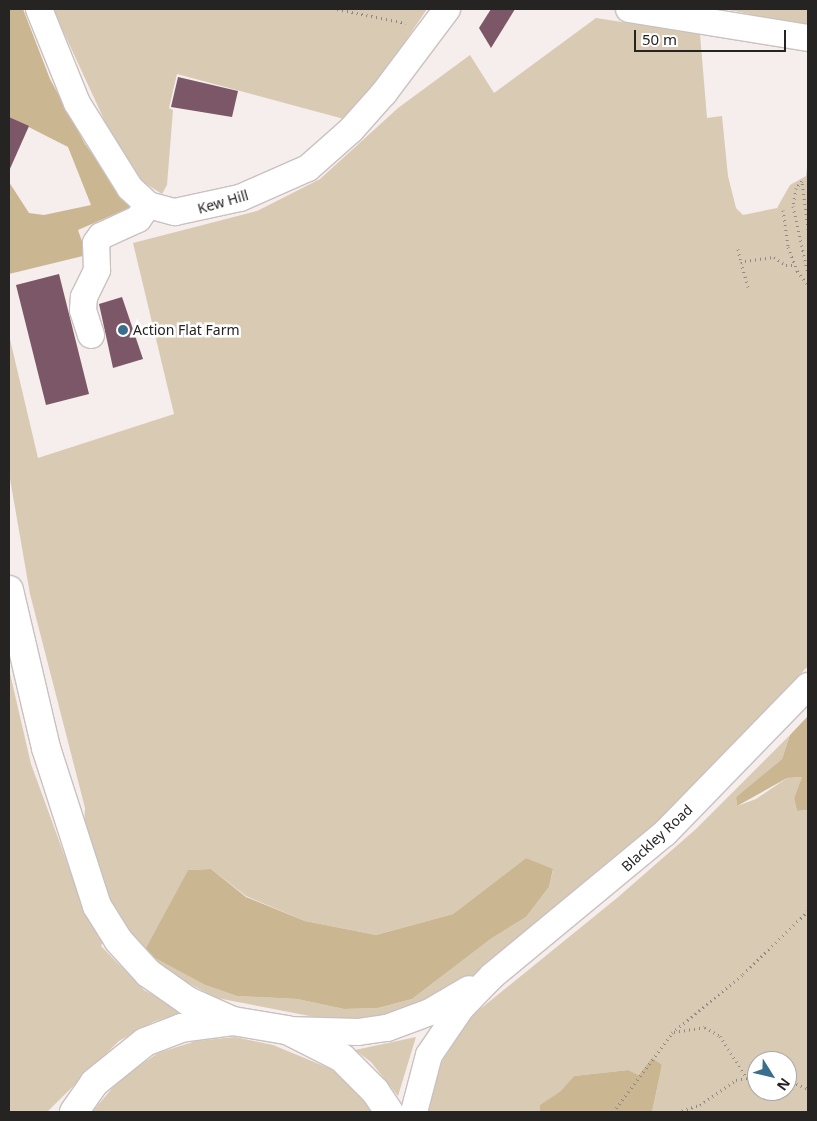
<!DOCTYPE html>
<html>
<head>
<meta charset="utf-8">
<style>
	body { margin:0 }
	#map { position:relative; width:817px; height:1121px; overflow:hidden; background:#f6eded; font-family:"Noto Sans",sans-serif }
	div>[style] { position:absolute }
	.green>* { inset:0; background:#d9cbb3 }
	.forest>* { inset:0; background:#cbb692 }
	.building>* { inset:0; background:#7c5767 }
	.path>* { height:3px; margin-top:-1.5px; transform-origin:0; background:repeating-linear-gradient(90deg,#8e8888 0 1px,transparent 0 5px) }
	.roads { filter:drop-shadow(1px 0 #c9c1c0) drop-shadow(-1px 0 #c9c1c0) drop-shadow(0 1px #c9c1c0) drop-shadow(0 -1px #c9c1c0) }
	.minor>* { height:26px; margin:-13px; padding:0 13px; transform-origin:13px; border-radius:13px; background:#fff }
	.highway>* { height:28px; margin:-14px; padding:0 14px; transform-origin:14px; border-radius:14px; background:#fff }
	.dots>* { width:14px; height:14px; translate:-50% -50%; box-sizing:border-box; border:2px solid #fff; border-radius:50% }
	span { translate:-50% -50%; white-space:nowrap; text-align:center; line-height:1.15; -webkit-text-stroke:5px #fff; paint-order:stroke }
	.street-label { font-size:14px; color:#262323 }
	.poi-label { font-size:14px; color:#262323 }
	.left { translate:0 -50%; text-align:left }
	.frame { position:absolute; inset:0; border:10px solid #262323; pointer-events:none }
	.north { position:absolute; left:747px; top:1051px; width:50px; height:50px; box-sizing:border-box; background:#fff; border:1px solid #a8a7a7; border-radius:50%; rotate:126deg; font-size:14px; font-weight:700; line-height:20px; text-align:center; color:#262323 }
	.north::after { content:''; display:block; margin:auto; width:18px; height:22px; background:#396f8a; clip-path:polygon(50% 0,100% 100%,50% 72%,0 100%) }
	.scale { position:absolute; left:634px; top:30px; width:152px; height:22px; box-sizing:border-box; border:2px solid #262323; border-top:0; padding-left:6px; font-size:15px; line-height:18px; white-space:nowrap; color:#262323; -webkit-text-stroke:4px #fff; paint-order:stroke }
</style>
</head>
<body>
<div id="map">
	<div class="green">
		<i style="clip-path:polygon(53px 9px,427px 9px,381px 77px,344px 119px,177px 74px,169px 108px,173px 110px,167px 185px,162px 194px,143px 182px,107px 126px)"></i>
		<i style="clip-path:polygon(722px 9px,808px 9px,808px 27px,735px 11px)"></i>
		<i style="clip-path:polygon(evenodd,596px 18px,700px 34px,707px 118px,722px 116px,728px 176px,736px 208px,743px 215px,777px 208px,790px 185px,806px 176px,808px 159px,808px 666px,694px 787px,615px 860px,473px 976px,420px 1011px,356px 1025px,217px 998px,159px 968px,132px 941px,100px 892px,83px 841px,85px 808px,30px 594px,9px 473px,9px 335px,38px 458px,174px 414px,133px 243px,257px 211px,320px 179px,398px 108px,470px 55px,494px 93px,596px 18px,526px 858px,553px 870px,549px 887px,526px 917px,492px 938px,412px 999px,378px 1008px,344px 1009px,297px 999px,237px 996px,205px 985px,145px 952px,188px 870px,211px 869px,246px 896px,305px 921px,376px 935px,453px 914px,526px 858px)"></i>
		<i style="clip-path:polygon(9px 669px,31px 764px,76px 887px,103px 942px,101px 946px,144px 990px,184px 1012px,153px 1022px,119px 1041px,47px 1112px,9px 1112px)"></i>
		<i style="clip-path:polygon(evenodd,790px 735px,782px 759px,736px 797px,737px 806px,756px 799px,787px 778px,802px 777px,794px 798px,797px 811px,808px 810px,808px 1112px,652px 1112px,662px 1065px,639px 1075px,628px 1070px,574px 1076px,562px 1091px,541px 1105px,540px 1112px,428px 1112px,437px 1072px,451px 1044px,474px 1014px,617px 898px,696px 829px,790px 735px,757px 1061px,787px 1061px,787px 1091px,757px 1091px,757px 1061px)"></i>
		<i style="clip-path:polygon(235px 1037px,273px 1045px,331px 1069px,358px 1092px,372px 1112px,92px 1112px,120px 1079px,158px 1053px,196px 1041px)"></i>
		<i style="clip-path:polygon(416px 1037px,398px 1096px,371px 1062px,355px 1050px)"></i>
	</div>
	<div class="forest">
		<i style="clip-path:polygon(9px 9px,23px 9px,50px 79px,85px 144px,131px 207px,78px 230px,87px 255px,9px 274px,9px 182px,29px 213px,44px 215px,91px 205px,68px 147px,9px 117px)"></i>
		<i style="clip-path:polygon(808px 716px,808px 810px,797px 811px,794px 798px,802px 777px,787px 778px,737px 806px,736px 797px,782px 759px,790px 735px)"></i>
		<i style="clip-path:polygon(526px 858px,553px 869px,549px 887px,526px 917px,492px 938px,412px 999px,378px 1008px,344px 1009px,297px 999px,237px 996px,205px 985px,144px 952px,188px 870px,211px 869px,246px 897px,305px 921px,376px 935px,453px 914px)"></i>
		<i style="clip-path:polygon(652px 1058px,662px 1065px,652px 1112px,540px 1112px,540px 1105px,561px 1091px,574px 1076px,628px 1070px,639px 1075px)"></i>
	</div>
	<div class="building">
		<i style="clip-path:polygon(491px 9px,515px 9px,491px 48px,479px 28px)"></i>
		<i style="clip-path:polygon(178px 77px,238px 91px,232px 117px,171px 107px)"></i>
		<i style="clip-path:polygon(9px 117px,29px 126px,9px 171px)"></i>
		<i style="clip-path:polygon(59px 274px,89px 394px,46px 405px,16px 285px)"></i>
		<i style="clip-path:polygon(122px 297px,143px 359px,113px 368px,99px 304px)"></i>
	</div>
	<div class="path">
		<i style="left:337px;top:9px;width:70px;rotate:11.5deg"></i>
		<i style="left:783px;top:210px;width:37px;rotate:82deg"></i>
		<i style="left:788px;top:247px;width:26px;rotate:69deg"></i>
		<i style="left:797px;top:271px;width:18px;rotate:52deg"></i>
		<i style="left:808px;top:229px;width:48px;rotate:-97.1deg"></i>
		<i style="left:802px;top:181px;width:9px;rotate:131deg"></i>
		<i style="left:796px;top:188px;width:18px;rotate:99deg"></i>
		<i style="left:793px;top:206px;width:70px;rotate:77.6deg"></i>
		<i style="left:738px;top:249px;width:14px;rotate:78deg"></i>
		<i style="left:748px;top:287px;width:25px;rotate:-106deg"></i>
		<i style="left:741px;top:263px;width:4px;rotate:-27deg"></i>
		<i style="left:745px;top:261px;width:29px;rotate:-8deg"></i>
		<i style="left:774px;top:257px;width:14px;rotate:34deg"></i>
		<i style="left:786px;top:265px;width:9px"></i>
		<i style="left:674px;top:1032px;width:31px;rotate:-9deg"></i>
		<i style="left:705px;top:1027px;width:17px;rotate:31deg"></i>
		<i style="left:720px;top:1036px;width:50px;rotate:57.3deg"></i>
		<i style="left:747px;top:1078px;width:10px"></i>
		<i style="left:787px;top:1080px;width:23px;rotate:23deg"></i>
		<i style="left:613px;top:1112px;width:99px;rotate:-53.2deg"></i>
		<i style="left:672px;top:1033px;width:92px;rotate:-39.7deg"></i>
		<i style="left:743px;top:974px;width:91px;rotate:-44.1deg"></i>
		<i style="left:677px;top:1112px;width:24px;rotate:-17deg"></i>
		<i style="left:700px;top:1105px;width:44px;rotate:-34.8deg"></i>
		<i style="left:736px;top:1080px;width:11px;rotate:-10deg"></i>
	</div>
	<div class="roads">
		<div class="minor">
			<i style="left:39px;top:9px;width:101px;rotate:68deg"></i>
			<i style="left:77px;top:103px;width:100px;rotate:58.1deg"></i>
			<i style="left:130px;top:188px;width:25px;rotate:43deg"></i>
			<i style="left:148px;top:205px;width:28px;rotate:15deg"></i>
			<i style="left:175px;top:212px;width:66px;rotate:-12.2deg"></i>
			<i style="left:240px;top:198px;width:74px;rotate:-23.8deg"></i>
			<i style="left:308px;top:168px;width:57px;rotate:-41.5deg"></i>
			<i style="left:351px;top:130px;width:50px;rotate:-48.3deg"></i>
			<i style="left:384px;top:93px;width:105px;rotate:-53.1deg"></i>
			<i style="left:629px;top:9px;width:181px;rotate:9.2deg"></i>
			<i style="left:91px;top:335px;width:26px;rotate:-108deg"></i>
			<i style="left:83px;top:310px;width:13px;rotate:-86deg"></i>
			<i style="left:84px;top:297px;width:30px;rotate:-64deg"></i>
			<i style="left:97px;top:270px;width:27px;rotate:-92deg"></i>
			<i style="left:96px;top:243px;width:9px;rotate:-54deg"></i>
			<i style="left:101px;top:236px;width:41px;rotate:-24.7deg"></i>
			<i style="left:138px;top:219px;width:17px;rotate:-54deg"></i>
			<i style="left:287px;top:1030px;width:71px;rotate:1.6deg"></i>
			<i style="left:358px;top:1032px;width:29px;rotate:-8deg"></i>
			<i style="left:387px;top:1028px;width:46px;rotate:-20.4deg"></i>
			<i style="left:430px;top:1012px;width:45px;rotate:-30.5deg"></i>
			<i style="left:414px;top:1112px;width:59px;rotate:-75.3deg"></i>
			<i style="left:429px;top:1055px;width:57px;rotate:-55.8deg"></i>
			<i style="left:461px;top:1008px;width:45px;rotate:-45.9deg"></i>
			<i style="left:492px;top:976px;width:224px;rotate:-39.6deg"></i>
			<i style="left:665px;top:833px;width:205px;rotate:-45.8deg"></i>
		</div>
		<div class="highway">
			<i style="left:9px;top:590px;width:162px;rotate:76.8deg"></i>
			<i style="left:46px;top:748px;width:166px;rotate:72.1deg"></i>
			<i style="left:97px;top:906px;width:40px;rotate:58deg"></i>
			<i style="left:118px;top:940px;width:45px;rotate:47.7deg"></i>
			<i style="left:148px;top:973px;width:49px;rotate:35deg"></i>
			<i style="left:188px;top:1001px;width:49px;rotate:24deg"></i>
			<i style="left:74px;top:1112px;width:35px;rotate:-55deg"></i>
			<i style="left:94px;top:1083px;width:65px;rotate:-38.8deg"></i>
			<i style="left:145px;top:1042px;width:39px;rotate:-21deg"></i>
			<i style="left:181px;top:1028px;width:52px;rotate:-7.7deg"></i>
			<i style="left:233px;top:1021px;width:55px;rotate:9.5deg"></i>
			<i style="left:287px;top:1030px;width:62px;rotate:27deg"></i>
			<i style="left:342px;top:1058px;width:47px;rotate:45deg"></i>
			<i style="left:375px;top:1091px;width:25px;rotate:56deg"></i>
		</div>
	</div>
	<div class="dots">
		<i style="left:123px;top:330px;background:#396f8a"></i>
	</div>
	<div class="street-label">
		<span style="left:223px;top:202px;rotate:-16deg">Kew Hill</span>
		<span style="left:657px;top:838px;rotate:-43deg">Blackley Road</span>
	</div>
	<div class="poi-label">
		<span class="left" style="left:133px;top:330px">Action Flat Farm</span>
	</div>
	<div class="frame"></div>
	<div class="north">N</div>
	<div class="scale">50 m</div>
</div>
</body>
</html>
